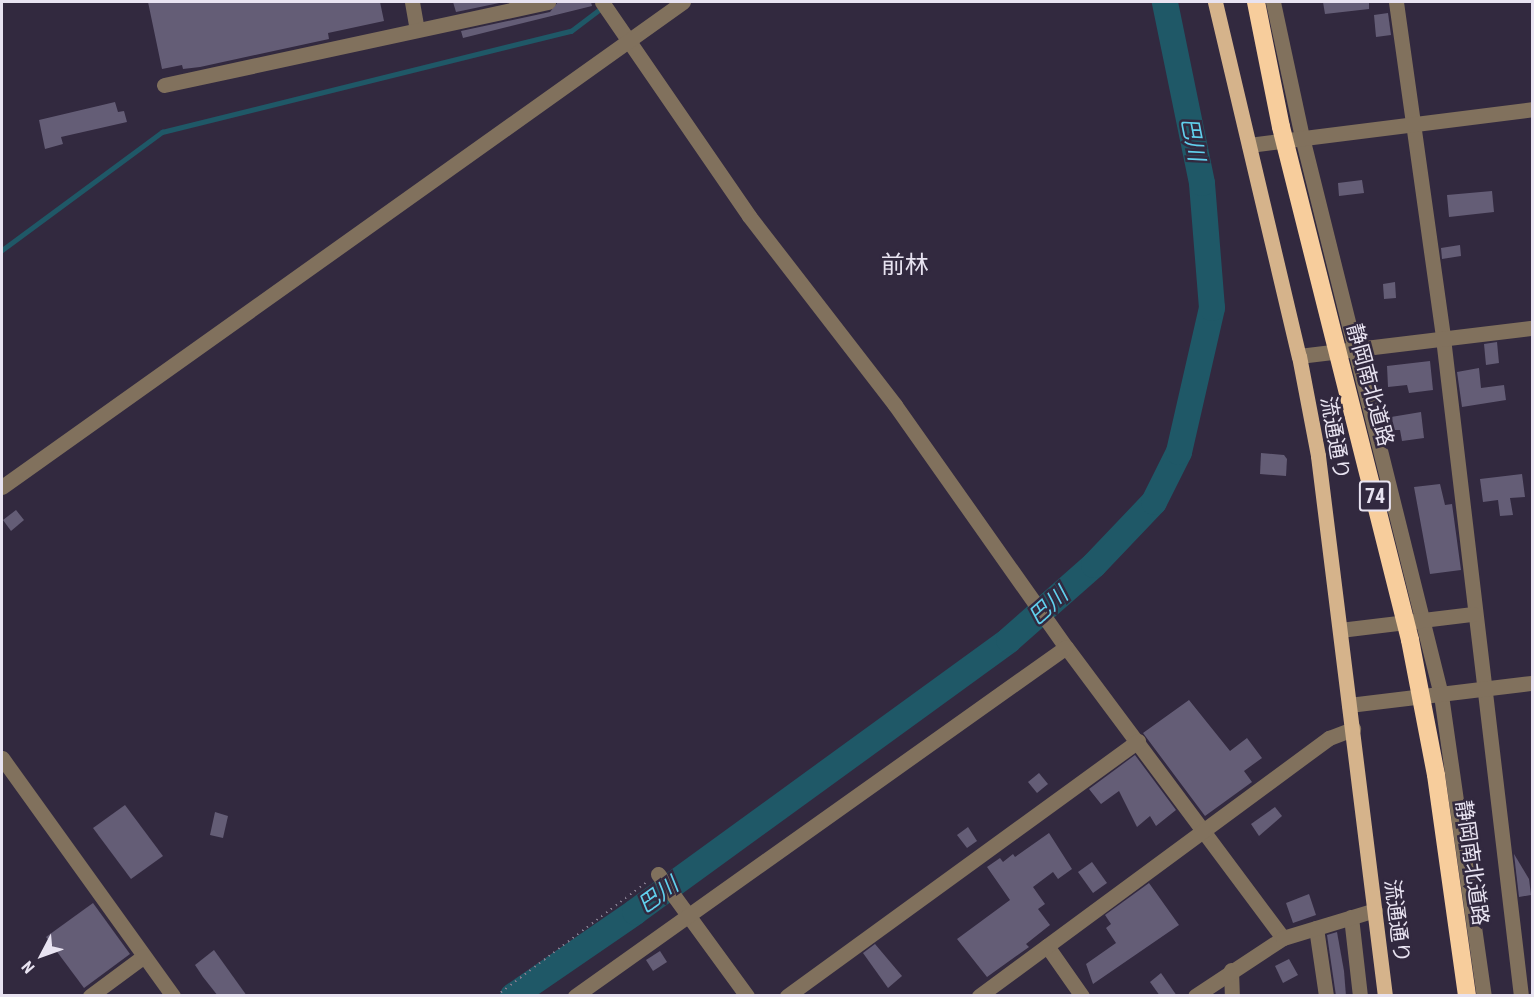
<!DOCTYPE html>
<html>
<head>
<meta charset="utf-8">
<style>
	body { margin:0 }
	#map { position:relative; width:1534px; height:997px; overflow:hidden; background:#32293f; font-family:"Roboto Condensed","Noto Sans JP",sans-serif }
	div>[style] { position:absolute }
	.stream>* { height:4.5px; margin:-2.25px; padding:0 2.25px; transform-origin:2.25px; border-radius:2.25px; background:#1f5867 }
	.river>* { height:26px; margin:-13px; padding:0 13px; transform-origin:13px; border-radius:13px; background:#1f5867 }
	.building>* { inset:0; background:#645d76 }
	.path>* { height:2px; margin-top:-1px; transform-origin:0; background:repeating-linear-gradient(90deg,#837b8e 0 1.5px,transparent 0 6px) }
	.minor>* { height:15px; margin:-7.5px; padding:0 7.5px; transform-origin:7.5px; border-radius:7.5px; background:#81715d }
	.major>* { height:15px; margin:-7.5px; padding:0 7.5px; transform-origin:7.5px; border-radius:7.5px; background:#d5b38b }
	.highway-bridge>* { height:18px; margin:-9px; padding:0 9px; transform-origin:9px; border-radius:9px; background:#f7cd9c }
	span { translate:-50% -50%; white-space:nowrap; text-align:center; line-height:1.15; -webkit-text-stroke:5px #32293f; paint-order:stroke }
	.shield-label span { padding:2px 4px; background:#32293f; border:2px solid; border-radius:4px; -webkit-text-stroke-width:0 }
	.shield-label { font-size:20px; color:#e8e3f1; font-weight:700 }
	.street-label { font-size:21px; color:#e8e3f1 }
	.water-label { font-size:22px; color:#61d0ed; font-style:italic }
	.quarter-label { font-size:24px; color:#e8e3f1 }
	.frame { position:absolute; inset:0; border:3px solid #e8e3f1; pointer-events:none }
	.north { position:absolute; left:12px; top:925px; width:60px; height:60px; -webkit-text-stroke:4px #32293f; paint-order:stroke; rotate:229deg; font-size:16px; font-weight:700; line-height:24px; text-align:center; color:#e8e3f1 }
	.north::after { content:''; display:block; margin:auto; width:21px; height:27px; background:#e8e3f1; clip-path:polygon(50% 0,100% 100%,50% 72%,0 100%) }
</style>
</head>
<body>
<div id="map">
	<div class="stream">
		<i style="left:2px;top:250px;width:199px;rotate:-36.4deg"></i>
		<i style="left:162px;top:132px;width:421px;rotate:-13.9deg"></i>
		<i style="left:571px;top:31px;width:40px;rotate:-37deg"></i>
	</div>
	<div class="river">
		<i style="left:513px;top:996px;width:148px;rotate:-34.5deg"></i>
		<i style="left:635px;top:912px;width:462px;rotate:-36deg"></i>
		<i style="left:1009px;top:640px;width:113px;rotate:-41.4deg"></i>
		<i style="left:1094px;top:565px;width:87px;rotate:-46.4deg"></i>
		<i style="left:1154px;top:502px;width:56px;rotate:-63.4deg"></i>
		<i style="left:1179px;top:452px;width:148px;rotate:-77.1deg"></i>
		<i style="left:1212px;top:308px;width:125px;rotate:-94.6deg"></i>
		<i style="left:1202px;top:183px;width:185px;rotate:-101.6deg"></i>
	</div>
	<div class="building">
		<i style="clip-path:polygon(148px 2px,380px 2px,384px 21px,328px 33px,329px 39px,200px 67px,183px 69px,182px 65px,162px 69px)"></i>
		<i style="clip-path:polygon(453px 2px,504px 2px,456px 12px)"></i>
		<i style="clip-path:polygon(558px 2px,591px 2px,592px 6px,463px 38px,461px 31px,550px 12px)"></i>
		<i style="clip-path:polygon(1323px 2px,1369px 2px,1369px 9px,1325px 14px)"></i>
		<i style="clip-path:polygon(1388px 13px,1391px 35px,1376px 37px,1374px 15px)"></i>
		<i style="clip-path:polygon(115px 102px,118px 112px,124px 111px,127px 122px,61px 137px,63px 144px,45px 149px,39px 120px)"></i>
		<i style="clip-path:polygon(1362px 180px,1364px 193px,1339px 196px,1338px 183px)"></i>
		<i style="clip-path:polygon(1492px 191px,1494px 212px,1449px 217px,1447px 195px)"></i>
		<i style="clip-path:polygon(1460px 245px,1461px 256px,1442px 259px,1441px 248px)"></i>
		<i style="clip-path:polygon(1395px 282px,1396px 298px,1384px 299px,1383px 284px)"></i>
		<i style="clip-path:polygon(1497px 342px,1499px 363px,1486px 365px,1484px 344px)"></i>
		<i style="clip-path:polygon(1430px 361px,1433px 390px,1409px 393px,1407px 385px,1388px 387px,1387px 366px)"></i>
		<i style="clip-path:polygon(1479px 368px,1481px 388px,1504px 385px,1506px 400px,1462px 407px,1457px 372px)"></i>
		<i style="clip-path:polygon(1421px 412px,1424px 438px,1402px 441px,1400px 430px,1393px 430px,1391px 417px)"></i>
		<i style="clip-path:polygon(1261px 453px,1284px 455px,1287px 459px,1286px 476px,1260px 474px)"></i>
		<i style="clip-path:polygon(1522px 474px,1525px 497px,1510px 498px,1513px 515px,1500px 516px,1498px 500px,1483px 502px,1480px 479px)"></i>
		<i style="clip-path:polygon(1440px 484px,1445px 505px,1452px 504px,1461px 570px,1430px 574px,1414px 487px)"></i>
		<i style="clip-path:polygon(16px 510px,24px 520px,11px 531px,3px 520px)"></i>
		<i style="clip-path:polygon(1189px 700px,1230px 751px,1247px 738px,1262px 758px,1244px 771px,1252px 782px,1205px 816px,1143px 733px)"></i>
		<i style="clip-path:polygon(1135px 755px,1176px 810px,1156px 826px,1150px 816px,1137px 827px,1119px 791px,1101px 804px,1089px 789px)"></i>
		<i style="clip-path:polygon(1039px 773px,1048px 784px,1037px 793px,1028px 782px)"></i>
		<i style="clip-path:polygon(125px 805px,163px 856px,131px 879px,93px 828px)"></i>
		<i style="clip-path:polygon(1275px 807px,1282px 816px,1259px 836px,1251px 824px)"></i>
		<i style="clip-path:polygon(215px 812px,228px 816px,223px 838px,210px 835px)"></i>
		<i style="clip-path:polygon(968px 827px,977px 841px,967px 848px,957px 835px)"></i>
		<i style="clip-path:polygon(1049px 833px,1072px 869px,1058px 879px,1053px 872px,1033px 887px,1045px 904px,1038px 909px,1050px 925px,1026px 944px,1029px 947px,987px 977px,957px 939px,1010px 900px,987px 867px,1000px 858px,1003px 862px,1013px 854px,1015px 857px)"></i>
		<i style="clip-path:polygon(1514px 854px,1529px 879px,1531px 895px,1519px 897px)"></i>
		<i style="clip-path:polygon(1092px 862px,1107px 883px,1093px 893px,1078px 872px)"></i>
		<i style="clip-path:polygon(1149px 883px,1179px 925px,1093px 984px,1086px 964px,1116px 943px,1106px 928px,1111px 924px,1105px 915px)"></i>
		<i style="clip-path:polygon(1309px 894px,1316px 915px,1293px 923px,1286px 903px)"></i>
		<i style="clip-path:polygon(93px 903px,130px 954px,84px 988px,46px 937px)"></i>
		<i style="clip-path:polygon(1337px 932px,1344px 971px,1346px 996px,1336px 996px,1327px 935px)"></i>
		<i style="clip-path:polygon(875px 944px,902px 976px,888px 988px,863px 953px)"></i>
		<i style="clip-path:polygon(214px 950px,247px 996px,218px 996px,203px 977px,195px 965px)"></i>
		<i style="clip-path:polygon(660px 951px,667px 962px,653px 971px,646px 960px)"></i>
		<i style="clip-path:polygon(1289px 959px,1298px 975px,1283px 983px,1275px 966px)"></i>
		<i style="clip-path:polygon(1161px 973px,1177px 996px,1160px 996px,1150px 982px)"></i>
	</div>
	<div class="path">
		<i style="left:496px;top:996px;width:189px;rotate:-37.1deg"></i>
	</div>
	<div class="minor">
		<i style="left:412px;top:2px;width:27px;rotate:80deg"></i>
		<i style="left:602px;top:2px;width:260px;rotate:55.5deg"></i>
		<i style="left:749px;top:216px;width:239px;rotate:52.3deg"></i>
		<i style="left:895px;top:405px;width:296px;rotate:54.8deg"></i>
		<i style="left:1066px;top:647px;width:363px;rotate:53.3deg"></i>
		<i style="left:1273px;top:2px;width:138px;rotate:77.9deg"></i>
		<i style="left:1302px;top:137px;width:575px;rotate:76.01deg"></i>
		<i style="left:1441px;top:695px;width:304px;rotate:81.9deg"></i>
		<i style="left:1396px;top:2px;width:339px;rotate:82deg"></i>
		<i style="left:1443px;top:338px;width:663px;rotate:83.24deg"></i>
		<i style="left:164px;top:85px;width:393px;rotate:-12.2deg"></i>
		<i style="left:1249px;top:145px;width:285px;rotate:-7.2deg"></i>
		<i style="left:1299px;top:356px;width:235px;rotate:-6.9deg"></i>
		<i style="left:2px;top:487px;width:836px;rotate:-35.46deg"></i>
		<i style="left:1340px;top:630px;width:134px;rotate:-6.9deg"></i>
		<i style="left:1349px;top:705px;width:184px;rotate:-6.9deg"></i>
		<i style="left:2px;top:758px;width:293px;rotate:54.3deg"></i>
		<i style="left:658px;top:874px;width:151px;rotate:53.9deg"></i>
		<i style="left:1351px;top:917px;width:80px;rotate:83.5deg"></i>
		<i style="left:1316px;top:928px;width:69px;rotate:81.6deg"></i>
		<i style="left:1047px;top:946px;width:61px;rotate:55deg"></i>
		<i style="left:1231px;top:970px;width:26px;rotate:88deg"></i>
		<i style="left:90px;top:996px;width:67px;rotate:-36.5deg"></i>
		<i style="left:575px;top:996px;width:602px;rotate:-35.4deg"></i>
		<i style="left:787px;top:996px;width:434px;rotate:-36deg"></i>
		<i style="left:979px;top:996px;width:435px;rotate:-36.4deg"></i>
		<i style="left:1329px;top:738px;width:26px;rotate:-21deg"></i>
		<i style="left:1195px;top:996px;width:105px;rotate:-33.4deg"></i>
		<i style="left:1283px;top:938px;width:96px;rotate:-16.9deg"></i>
	</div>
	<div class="major">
		<i style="left:1215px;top:2px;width:364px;rotate:76.7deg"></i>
		<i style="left:1299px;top:356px;width:102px;rotate:79.2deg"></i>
		<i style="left:1318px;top:456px;width:544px;rotate:82.93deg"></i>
	</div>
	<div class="highway-bridge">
		<i style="left:1256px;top:2px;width:127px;rotate:78.7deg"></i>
		<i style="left:1281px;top:127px;width:529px;rotate:75.88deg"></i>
		<i style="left:1410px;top:640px;width:137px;rotate:79.1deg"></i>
		<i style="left:1436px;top:775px;width:223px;rotate:82deg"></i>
	</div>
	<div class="shield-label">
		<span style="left:1375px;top:496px">74</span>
	</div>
	<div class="street-label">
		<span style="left:1370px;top:385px;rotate:75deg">静岡南北道路</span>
		<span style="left:1335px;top:438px;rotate:80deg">流通通り</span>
		<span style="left:1472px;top:863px;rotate:82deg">静岡南北道路</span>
		<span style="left:1397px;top:921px;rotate:83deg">流通通り</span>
	</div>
	<div class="water-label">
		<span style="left:1193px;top:139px;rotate:79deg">巴川</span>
		<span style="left:1048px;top:606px;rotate:-42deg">巴川</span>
		<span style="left:658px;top:895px;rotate:-36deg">巴川</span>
	</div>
	<div class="quarter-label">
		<span style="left:905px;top:266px">前林</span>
	</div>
	<div class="frame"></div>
	<div class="north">N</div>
</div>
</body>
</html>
